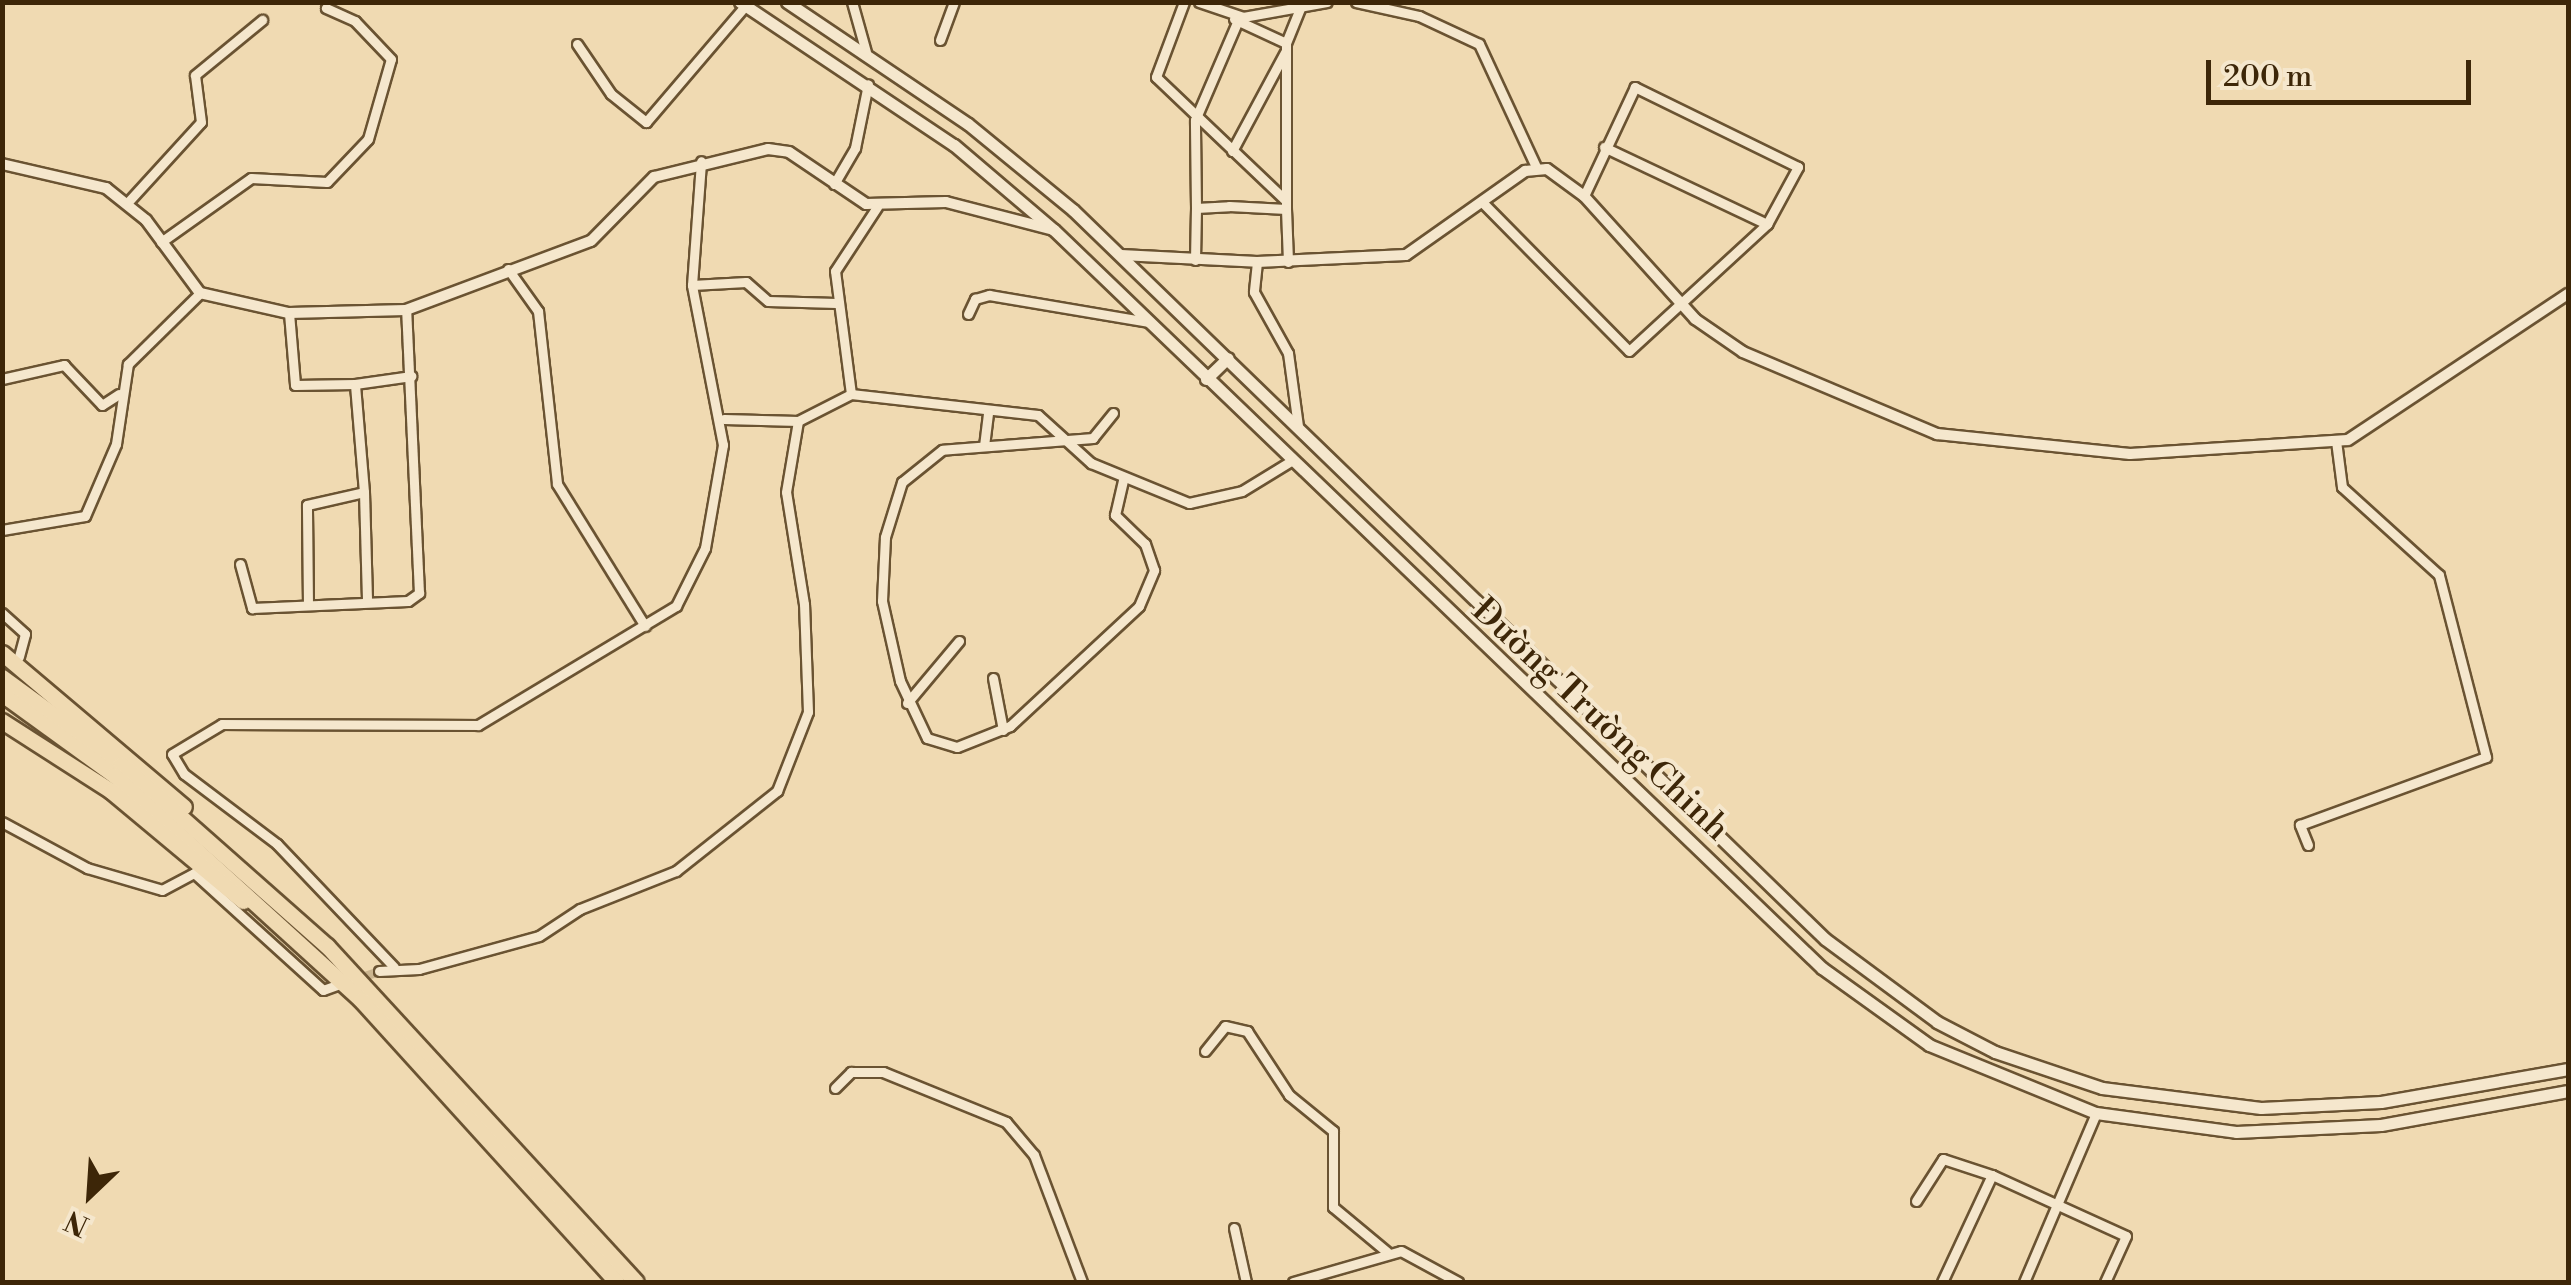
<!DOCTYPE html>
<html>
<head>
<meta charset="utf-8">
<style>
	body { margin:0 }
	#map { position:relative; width:2571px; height:1285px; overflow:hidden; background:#f0dab2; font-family:"Libre Bodoni",serif }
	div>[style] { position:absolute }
	.minor-tunnel>* { height:9px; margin-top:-4.5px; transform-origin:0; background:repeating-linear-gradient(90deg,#ccb690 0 9px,transparent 0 13.5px) }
	.roads { filter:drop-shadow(2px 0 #6a5332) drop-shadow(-2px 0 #6a5332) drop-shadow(0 2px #6a5332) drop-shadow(0 -2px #6a5332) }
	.minor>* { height:9px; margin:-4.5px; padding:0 4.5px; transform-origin:4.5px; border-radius:4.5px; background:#f5e7cd }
	.tertiary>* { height:10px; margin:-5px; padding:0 5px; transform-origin:5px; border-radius:5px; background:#f5e7cd }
	.secondary>* { height:11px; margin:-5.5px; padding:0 5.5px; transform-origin:5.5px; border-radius:5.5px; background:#f5e7cd }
	.motorway>* { height:15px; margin:-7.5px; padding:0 7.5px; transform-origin:7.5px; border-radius:7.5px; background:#f0dab2 }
	span { translate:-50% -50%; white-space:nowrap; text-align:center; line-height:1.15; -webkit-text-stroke:8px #f5e7cd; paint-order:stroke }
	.street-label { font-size:35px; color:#3d2608 }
	.frame { position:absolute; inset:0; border:5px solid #3d2608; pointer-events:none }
	.north { position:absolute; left:40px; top:1145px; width:100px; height:100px; -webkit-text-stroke:8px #f5e7cd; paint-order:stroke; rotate:205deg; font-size:28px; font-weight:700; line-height:40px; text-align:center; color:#3d2608 }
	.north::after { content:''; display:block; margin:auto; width:35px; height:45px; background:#3d2608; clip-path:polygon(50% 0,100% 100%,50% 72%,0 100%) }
	.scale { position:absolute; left:2206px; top:60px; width:265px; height:45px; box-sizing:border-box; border:5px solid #3d2608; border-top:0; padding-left:12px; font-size:30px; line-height:35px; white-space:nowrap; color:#3d2608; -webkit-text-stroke:8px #f5e7cd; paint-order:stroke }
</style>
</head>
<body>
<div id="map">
	<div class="minor-tunnel">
		<i style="left:353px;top:980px;width:28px;rotate:-19deg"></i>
	</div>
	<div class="roads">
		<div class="minor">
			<i style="left:852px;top:2px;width:52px;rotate:74.4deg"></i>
			<i style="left:1184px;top:2px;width:80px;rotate:110.5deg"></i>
			<i style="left:1156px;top:77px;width:178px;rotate:43.6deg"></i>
			<i style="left:1199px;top:2px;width:46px;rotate:18.8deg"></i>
			<i style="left:1243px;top:17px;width:85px;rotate:-10.1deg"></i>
			<i style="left:1356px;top:2px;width:65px;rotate:12.5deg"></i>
			<i style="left:1419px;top:16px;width:66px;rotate:25deg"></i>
			<i style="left:1479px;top:44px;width:136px;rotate:65.1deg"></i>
			<i style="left:1234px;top:19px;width:57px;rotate:24.8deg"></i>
			<i style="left:940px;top:40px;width:40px;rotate:-69.8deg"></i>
			<i style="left:577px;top:44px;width:60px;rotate:55.8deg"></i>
			<i style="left:611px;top:94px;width:45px;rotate:38.7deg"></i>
			<i style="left:646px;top:122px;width:154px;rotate:-49.5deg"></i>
			<i style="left:1604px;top:147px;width:180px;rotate:25.3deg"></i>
			<i style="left:1232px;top:151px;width:112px;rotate:-61.8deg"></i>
			<i style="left:834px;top:184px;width:42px;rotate:-59.7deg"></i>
			<i style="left:855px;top:148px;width:65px;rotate:-78.5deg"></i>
			<i style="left:128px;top:202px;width:108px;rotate:-47.6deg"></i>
			<i style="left:201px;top:122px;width:47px;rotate:-97.3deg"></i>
			<i style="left:195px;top:75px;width:87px;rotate:-39.4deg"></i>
			<i style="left:1484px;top:204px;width:206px;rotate:45.4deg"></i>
			<i style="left:1629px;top:351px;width:188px;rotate:-42.6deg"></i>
			<i style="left:1767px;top:224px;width:65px;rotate:-61.5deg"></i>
			<i style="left:1798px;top:167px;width:182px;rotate:-153.9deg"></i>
			<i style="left:1635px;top:87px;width:120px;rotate:115.1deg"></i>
			<i style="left:1196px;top:208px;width:88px;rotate:-90.7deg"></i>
			<i style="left:1195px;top:120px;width:109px;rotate:-66.7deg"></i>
			<i style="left:1286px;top:209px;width:166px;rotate:-90deg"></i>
			<i style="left:1286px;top:43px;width:38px;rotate:-68deg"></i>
			<i style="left:161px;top:242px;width:110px;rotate:-35.4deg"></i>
			<i style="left:251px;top:178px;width:76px;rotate:3deg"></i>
			<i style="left:327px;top:182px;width:59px;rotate:-46.4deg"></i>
			<i style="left:368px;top:139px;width:83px;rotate:-74deg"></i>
			<i style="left:391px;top:59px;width:52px;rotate:-133.5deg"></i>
			<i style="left:355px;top:21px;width:32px;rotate:-156deg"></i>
			<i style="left:1195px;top:260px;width:52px;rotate:-88.9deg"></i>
			<i style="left:1196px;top:208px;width:33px;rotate:-3deg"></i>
			<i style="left:1229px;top:206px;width:57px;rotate:3deg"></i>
			<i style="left:1286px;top:209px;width:53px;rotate:87.8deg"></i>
			<i style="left:1257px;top:262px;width:30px;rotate:96deg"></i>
			<i style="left:1254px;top:292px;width:70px;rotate:60.9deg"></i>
			<i style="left:1288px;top:353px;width:74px;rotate:82.2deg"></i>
			<i style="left:508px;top:269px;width:52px;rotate:54.5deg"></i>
			<i style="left:538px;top:311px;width:174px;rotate:83.7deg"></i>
			<i style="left:557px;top:484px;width:167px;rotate:58.2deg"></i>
			<i style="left:692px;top:285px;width:54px;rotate:-3.2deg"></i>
			<i style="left:746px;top:282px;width:29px;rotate:41deg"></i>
			<i style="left:768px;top:301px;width:68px;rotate:1.7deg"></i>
			<i style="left:289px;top:313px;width:72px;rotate:85.2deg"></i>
			<i style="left:295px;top:385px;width:60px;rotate:-1deg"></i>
			<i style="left:968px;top:314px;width:17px;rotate:-65deg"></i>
			<i style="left:975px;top:299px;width:15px;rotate:-16deg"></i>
			<i style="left:989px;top:295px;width:161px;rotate:9.6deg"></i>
			<i style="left:2px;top:379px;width:64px;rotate:-12.7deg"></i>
			<i style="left:64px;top:365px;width:55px;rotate:46.5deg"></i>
			<i style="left:102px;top:405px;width:20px;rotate:-33deg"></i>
			<i style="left:851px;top:394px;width:124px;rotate:-97.4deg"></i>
			<i style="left:835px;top:271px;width:77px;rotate:-56.7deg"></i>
			<i style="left:1113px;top:413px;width:32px;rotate:129deg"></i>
			<i style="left:1093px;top:438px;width:151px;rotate:175.5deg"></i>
			<i style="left:942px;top:450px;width:51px;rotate:141.3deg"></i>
			<i style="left:902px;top:482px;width:58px;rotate:107.2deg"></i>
			<i style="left:885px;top:537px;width:64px;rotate:92.7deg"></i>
			<i style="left:882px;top:601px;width:82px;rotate:77.3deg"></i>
			<i style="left:900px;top:681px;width:63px;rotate:64.7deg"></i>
			<i style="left:927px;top:738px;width:31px;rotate:17deg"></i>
			<i style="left:957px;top:747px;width:57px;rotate:-21.6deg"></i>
			<i style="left:1010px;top:726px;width:176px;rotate:-42.9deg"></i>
			<i style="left:1139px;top:606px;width:39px;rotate:-67deg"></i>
			<i style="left:1154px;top:570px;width:28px;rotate:-109deg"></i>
			<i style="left:1145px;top:544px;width:42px;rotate:-136deg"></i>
			<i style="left:1115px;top:515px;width:37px;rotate:-77deg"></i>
			<i style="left:724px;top:419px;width:74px;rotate:1.5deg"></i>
			<i style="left:798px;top:421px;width:59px;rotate:-27deg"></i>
			<i style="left:851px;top:394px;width:188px;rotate:6.4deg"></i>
			<i style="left:1038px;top:415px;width:72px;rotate:42.2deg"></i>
			<i style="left:1091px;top:463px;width:106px;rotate:22.2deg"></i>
			<i style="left:1189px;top:503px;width:54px;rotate:-12.8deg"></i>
			<i style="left:1242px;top:491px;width:57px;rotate:-31.5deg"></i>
			<i style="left:984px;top:446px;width:33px;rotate:-83deg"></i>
			<i style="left:364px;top:492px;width:110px;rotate:88.4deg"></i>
			<i style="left:2px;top:530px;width:84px;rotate:-9.6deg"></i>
			<i style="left:85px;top:516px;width:78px;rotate:-66.7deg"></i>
			<i style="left:116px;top:444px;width:81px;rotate:-81.5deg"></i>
			<i style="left:128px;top:364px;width:101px;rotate:-44.6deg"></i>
			<i style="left:240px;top:564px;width:46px;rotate:74.7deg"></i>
			<i style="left:252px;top:608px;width:156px;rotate:-2.6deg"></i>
			<i style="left:408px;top:601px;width:14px;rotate:-36deg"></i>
			<i style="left:419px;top:593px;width:283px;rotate:-92.6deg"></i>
			<i style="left:308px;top:605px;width:100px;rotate:-90.6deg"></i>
			<i style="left:307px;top:505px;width:58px;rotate:-12.8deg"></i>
			<i style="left:364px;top:492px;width:108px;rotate:-94.8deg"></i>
			<i style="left:355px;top:384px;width:57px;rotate:-8.1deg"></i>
			<i style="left:2px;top:613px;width:31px;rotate:42deg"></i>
			<i style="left:25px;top:634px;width:24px;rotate:105deg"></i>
			<i style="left:993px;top:678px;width:53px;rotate:79.1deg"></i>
			<i style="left:907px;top:703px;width:81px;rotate:-50deg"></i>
			<i style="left:2px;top:822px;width:97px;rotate:28.4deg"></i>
			<i style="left:87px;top:868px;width:78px;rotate:16.3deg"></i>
			<i style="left:162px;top:890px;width:36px;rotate:-28deg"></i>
			<i style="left:194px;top:873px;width:174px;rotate:42.2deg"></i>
			<i style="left:323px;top:990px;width:20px;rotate:-20deg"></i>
			<i style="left:2308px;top:845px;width:22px;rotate:-112deg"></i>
			<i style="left:2300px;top:825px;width:198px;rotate:-20.1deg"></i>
			<i style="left:2486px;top:757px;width:188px;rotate:-104.5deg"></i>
			<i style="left:2439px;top:575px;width:131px;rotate:-137.8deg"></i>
			<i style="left:2342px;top:487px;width:46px;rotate:-97.4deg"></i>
			<i style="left:394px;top:967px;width:170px;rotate:-133.6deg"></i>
			<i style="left:277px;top:844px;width:116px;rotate:-143deg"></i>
			<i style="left:184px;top:774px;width:23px;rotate:-121deg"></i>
			<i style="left:172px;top:754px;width:58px;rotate:-31deg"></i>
			<i style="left:222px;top:724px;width:256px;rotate:0.2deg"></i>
			<i style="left:478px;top:725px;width:231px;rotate:-31deg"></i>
			<i style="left:676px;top:606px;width:65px;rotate:-63.4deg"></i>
			<i style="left:705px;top:548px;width:105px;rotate:-80.1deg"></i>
			<i style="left:723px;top:445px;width:163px;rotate:-101deg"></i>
			<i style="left:692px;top:285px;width:124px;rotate:-85.8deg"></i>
			<i style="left:379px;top:971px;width:40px;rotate:-2.9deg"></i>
			<i style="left:419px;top:969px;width:124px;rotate:-15.4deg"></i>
			<i style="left:539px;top:936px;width:49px;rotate:-33.4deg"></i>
			<i style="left:580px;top:909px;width:103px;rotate:-21.6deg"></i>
			<i style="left:676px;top:871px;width:129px;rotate:-38.4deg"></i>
			<i style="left:777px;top:791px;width:85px;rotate:-68.6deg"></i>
			<i style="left:808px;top:712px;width:108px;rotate:-92.1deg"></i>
			<i style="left:804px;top:604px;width:113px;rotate:-99.1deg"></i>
			<i style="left:786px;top:492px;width:72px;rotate:-80.4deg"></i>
			<i style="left:1205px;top:1051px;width:32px;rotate:-51deg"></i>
			<i style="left:1225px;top:1026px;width:23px;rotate:13deg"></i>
			<i style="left:1247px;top:1031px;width:77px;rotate:56.7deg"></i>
			<i style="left:1289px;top:1095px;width:57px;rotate:39.3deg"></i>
			<i style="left:1333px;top:1131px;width:76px;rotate:90deg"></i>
			<i style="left:1333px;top:1207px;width:70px;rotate:39.8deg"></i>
			<i style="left:835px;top:1088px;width:23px;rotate:-45deg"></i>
			<i style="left:851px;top:1072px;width:32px"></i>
			<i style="left:883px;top:1072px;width:133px;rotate:22.1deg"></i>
			<i style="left:1006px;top:1122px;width:43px;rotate:49.7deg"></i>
			<i style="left:1034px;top:1155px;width:136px;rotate:69.3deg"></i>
			<i style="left:1916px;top:1201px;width:50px;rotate:-57.3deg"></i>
			<i style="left:1943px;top:1159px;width:52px;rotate:18.1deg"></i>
			<i style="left:1234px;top:1228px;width:55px;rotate:77.5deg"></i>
			<i style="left:1293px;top:1282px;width:112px;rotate:-16deg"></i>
			<i style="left:1401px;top:1251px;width:65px;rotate:28.5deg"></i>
			<i style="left:1942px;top:1282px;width:118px;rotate:-65deg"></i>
			<i style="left:1992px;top:1175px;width:147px;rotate:24.5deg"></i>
			<i style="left:2126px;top:1236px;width:51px;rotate:114.5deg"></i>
			<i style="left:2024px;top:1282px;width:184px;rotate:-66.9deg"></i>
		</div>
		<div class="tertiary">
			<i style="left:2px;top:164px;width:107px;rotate:13deg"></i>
			<i style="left:106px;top:188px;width:51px;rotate:38.7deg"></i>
			<i style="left:146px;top:220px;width:91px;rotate:53.5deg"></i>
			<i style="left:200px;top:293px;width:91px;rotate:12.7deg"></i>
			<i style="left:289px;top:313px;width:117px;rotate:-1.5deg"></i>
			<i style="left:406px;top:310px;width:197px;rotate:-20.5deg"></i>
			<i style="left:591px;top:241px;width:90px;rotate:-45.5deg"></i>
			<i style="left:654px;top:177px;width:117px;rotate:-13.8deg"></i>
			<i style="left:768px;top:149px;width:21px;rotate:8deg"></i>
			<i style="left:789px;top:152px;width:93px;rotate:34deg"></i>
			<i style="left:866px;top:204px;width:80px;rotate:-1.4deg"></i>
			<i style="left:946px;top:202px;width:112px;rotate:14.5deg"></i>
			<i style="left:1121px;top:255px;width:136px;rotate:2.9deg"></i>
			<i style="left:1257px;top:262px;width:149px;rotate:-2.7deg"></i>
			<i style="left:1406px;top:255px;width:146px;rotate:-35.2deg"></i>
			<i style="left:1525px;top:171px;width:22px;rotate:-5deg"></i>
			<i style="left:1547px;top:169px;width:46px;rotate:36.1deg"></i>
			<i style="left:1584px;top:196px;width:166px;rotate:47.9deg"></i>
			<i style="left:1695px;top:319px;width:58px;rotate:34.5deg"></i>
			<i style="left:1743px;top:352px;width:211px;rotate:22.9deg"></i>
			<i style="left:1937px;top:434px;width:194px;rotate:5.9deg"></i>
			<i style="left:2130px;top:454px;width:218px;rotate:-3.7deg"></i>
			<i style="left:2348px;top:440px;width:264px;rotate:-33.6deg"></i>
		</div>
		<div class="secondary">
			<i style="left:740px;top:2px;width:257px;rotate:33.8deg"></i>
			<i style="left:954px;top:145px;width:131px;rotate:40.4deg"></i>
			<i style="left:1054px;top:230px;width:1065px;rotate:43.86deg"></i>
			<i style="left:1822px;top:968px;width:132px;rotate:35.7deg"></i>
			<i style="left:1929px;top:1045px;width:180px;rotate:22.2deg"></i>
			<i style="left:2096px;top:1113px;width:141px;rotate:7.7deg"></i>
			<i style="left:2236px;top:1132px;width:145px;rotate:-2.8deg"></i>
			<i style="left:2381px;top:1125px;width:190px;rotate:-10.3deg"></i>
			<i style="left:787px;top:2px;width:218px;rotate:34deg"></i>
			<i style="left:968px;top:124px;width:136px;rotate:39.3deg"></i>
			<i style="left:1073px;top:210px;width:1047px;rotate:44.11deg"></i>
			<i style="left:1825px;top:939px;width:139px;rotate:36.5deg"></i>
			<i style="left:1937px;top:1022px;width:65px;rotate:27.3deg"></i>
			<i style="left:1995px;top:1052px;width:113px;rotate:18.6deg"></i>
			<i style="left:2102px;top:1088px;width:160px;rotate:7.2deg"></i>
			<i style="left:2261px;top:1108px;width:120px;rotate:-2.9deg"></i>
			<i style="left:2381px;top:1102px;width:190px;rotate:-10deg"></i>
			<i style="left:1206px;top:379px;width:30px;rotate:-44deg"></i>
		</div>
		<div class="motorway">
			<i style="left:2px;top:653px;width:238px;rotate:40.2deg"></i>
			<i style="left:2px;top:677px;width:147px;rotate:36.2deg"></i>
			<i style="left:121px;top:764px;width:275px;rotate:41.5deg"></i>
			<i style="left:327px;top:946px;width:456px;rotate:47.4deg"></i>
			<i style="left:2px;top:694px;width:138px;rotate:35.9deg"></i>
			<i style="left:114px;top:775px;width:334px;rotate:42.3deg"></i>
			<i style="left:361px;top:1000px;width:381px;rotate:47.8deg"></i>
			<i style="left:2px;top:721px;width:130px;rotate:32.7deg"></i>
			<i style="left:111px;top:791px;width:172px;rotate:39.8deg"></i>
		</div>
	</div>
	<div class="street-label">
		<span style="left:1600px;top:720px;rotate:43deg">Đường Trường Chinh</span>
	</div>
	<div class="frame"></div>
	<div class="north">N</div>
	<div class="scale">200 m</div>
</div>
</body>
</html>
